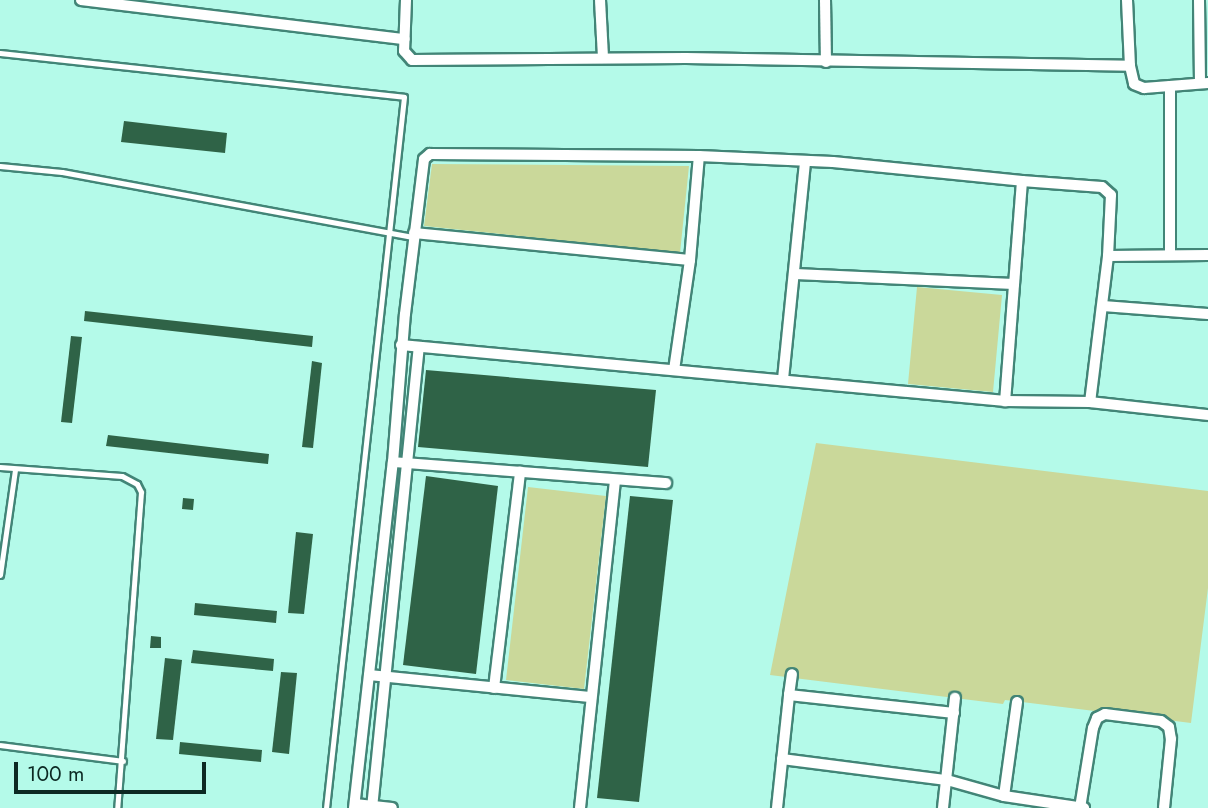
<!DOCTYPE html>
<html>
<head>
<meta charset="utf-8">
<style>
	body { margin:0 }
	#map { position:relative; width:1208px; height:808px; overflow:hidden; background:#b4fae9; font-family:Jost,sans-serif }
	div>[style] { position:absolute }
	.green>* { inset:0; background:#cad89a }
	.building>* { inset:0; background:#2f6347 }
	.roads { filter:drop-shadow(2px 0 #428577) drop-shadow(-2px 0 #428577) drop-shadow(0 2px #428577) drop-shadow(0 -2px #428577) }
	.lane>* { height:5px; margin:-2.5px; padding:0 2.5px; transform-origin:2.5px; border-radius:2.5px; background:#fff }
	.street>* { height:10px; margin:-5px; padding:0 5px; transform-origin:5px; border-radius:5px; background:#fff }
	span { translate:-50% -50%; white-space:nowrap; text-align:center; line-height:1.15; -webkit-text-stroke:7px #b4fae9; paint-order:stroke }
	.scale { position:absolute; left:14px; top:762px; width:192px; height:32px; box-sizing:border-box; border:4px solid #0c2923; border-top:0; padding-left:9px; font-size:21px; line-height:24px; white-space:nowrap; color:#0c2923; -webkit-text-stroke:5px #b4fae9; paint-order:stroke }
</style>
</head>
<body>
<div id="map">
	<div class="green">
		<i style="clip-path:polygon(432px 164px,689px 166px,680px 253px,424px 226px)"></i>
		<i style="clip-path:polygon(917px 287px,1002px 295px,993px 392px,908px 384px)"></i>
		<i style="clip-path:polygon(816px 443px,1208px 491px,1208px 588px,1191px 723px,1005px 700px,1003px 704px,770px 675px)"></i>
		<i style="clip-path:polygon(528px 487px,606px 496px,584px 689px,506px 680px)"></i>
	</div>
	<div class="building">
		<i style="clip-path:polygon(124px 121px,227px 133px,225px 153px,121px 142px)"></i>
		<i style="clip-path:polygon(85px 311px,313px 336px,312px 347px,84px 321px)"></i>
		<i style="clip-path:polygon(71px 336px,82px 337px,72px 423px,61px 422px)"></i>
		<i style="clip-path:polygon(312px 361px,322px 363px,313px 448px,302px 447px)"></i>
		<i style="clip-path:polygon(426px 370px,656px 390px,648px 467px,418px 447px)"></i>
		<i style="clip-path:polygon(108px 435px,269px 454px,268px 464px,106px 446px)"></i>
		<i style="clip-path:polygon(426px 476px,498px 486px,476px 674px,403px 665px)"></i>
		<i style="clip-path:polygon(630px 496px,673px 500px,639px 802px,597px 798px)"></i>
		<i style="clip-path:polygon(183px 498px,194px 499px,193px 510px,182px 509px)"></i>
		<i style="clip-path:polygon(296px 532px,313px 534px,304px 614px,288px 613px)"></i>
		<i style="clip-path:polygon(195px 603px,277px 611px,276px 623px,194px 615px)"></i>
		<i style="clip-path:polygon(151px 636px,161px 637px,161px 648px,150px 648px)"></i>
		<i style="clip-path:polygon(193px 650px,274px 659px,273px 671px,191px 663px)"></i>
		<i style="clip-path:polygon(165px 658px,182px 660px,173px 740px,156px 739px)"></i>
		<i style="clip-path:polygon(281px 672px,297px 673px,289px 754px,272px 752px)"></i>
		<i style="clip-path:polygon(180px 742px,262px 750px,261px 762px,179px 754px)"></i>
	</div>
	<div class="roads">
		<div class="lane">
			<i style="left:0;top:53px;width:406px;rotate:6.2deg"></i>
			<i style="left:404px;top:97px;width:715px;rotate:96.26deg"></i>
			<i style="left:0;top:166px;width:62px;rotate:5.5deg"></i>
			<i style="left:62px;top:172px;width:358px;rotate:10.5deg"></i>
			<i style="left:0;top:467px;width:122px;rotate:4.2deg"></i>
			<i style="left:122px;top:476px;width:17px;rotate:28deg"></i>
			<i style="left:137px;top:484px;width:9px;rotate:63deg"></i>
			<i style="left:141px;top:492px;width:317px;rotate:94.3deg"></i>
			<i style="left:0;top:575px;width:107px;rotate:-81.9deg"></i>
			<i style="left:0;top:745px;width:124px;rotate:7.4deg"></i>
		</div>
		<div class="street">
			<i style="left:81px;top:0;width:326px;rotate:6.9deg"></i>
			<i style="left:406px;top:0;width:51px;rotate:92.2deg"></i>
			<i style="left:404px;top:51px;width:12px;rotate:48deg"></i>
			<i style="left:412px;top:60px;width:274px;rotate:-0.4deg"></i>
			<i style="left:686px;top:58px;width:444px;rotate:1deg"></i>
			<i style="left:600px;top:0;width:58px;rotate:87deg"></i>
			<i style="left:825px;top:0;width:62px;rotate:89.1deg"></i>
			<i style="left:1127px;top:0;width:66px;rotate:87.4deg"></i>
			<i style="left:1130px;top:66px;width:18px;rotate:77deg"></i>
			<i style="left:1134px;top:84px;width:11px;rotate:22deg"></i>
			<i style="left:1144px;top:88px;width:64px;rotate:-4.5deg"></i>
			<i style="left:1199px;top:0;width:83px;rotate:89.3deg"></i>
			<i style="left:1022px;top:181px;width:80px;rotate:4.3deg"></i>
			<i style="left:1102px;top:187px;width:12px;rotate:42deg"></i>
			<i style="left:1111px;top:195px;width:61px;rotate:92.8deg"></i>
			<i style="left:1108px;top:256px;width:147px;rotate:97deg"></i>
			<i style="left:414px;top:233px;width:277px;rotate:5.6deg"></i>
			<i style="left:1170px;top:255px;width:169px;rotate:-90deg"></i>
			<i style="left:1108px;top:256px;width:100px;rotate:-0.6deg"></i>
			<i style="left:795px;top:274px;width:219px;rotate:2.6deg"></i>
			<i style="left:1103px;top:306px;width:105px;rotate:4.4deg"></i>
			<i style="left:401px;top:345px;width:607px;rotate:5.3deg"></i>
			<i style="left:1005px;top:401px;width:85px;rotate:0.7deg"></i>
			<i style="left:1090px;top:402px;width:119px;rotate:6.3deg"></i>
			<i style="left:674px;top:370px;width:111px;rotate:-81.7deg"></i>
			<i style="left:690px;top:260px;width:104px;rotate:-85.1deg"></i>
			<i style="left:783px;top:379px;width:219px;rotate:-84.2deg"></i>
			<i style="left:393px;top:462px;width:274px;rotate:4.4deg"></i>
			<i style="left:369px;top:675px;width:222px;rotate:5.7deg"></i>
			<i style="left:494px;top:688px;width:218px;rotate:-83.1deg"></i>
			<i style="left:789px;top:695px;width:21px;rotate:-82deg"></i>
			<i style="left:782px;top:759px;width:166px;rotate:7.3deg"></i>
			<i style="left:947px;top:780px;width:59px;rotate:15.7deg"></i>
			<i style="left:1004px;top:796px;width:81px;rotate:8.5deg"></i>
			<i style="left:1004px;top:796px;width:95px;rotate:-82.1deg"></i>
			<i style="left:355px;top:804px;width:37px;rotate:6deg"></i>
			<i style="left:354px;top:808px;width:348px;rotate:-83.6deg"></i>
			<i style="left:393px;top:462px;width:148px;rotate:-85.4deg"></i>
			<i style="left:405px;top:314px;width:156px;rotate:-83deg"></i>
			<i style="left:424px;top:159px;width:8px;rotate:-40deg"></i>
			<i style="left:430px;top:154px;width:269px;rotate:0.4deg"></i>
			<i style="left:699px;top:156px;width:134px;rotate:2.6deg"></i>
			<i style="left:833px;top:162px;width:190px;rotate:5.7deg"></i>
			<i style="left:1022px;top:181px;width:221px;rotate:94.4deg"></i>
			<i style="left:372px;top:808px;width:462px;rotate:-84.2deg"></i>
			<i style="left:580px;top:808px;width:329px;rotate:-83.9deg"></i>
			<i style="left:777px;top:808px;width:114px;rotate:-83.9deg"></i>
			<i style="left:789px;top:695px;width:166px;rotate:6.2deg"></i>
			<i style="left:943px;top:808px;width:111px;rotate:-83.8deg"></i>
			<i style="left:1080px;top:808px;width:81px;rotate:-80.8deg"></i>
			<i style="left:1093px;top:728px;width:11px;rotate:-68deg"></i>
			<i style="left:1097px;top:718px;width:9px;rotate:-27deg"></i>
			<i style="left:1105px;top:714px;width:56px;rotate:7.1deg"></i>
			<i style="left:1161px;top:721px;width:10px;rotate:37deg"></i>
			<i style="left:1169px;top:727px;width:12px;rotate:81deg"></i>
			<i style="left:1171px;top:739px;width:69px;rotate:95.8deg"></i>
		</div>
	</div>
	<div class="scale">100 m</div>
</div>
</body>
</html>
